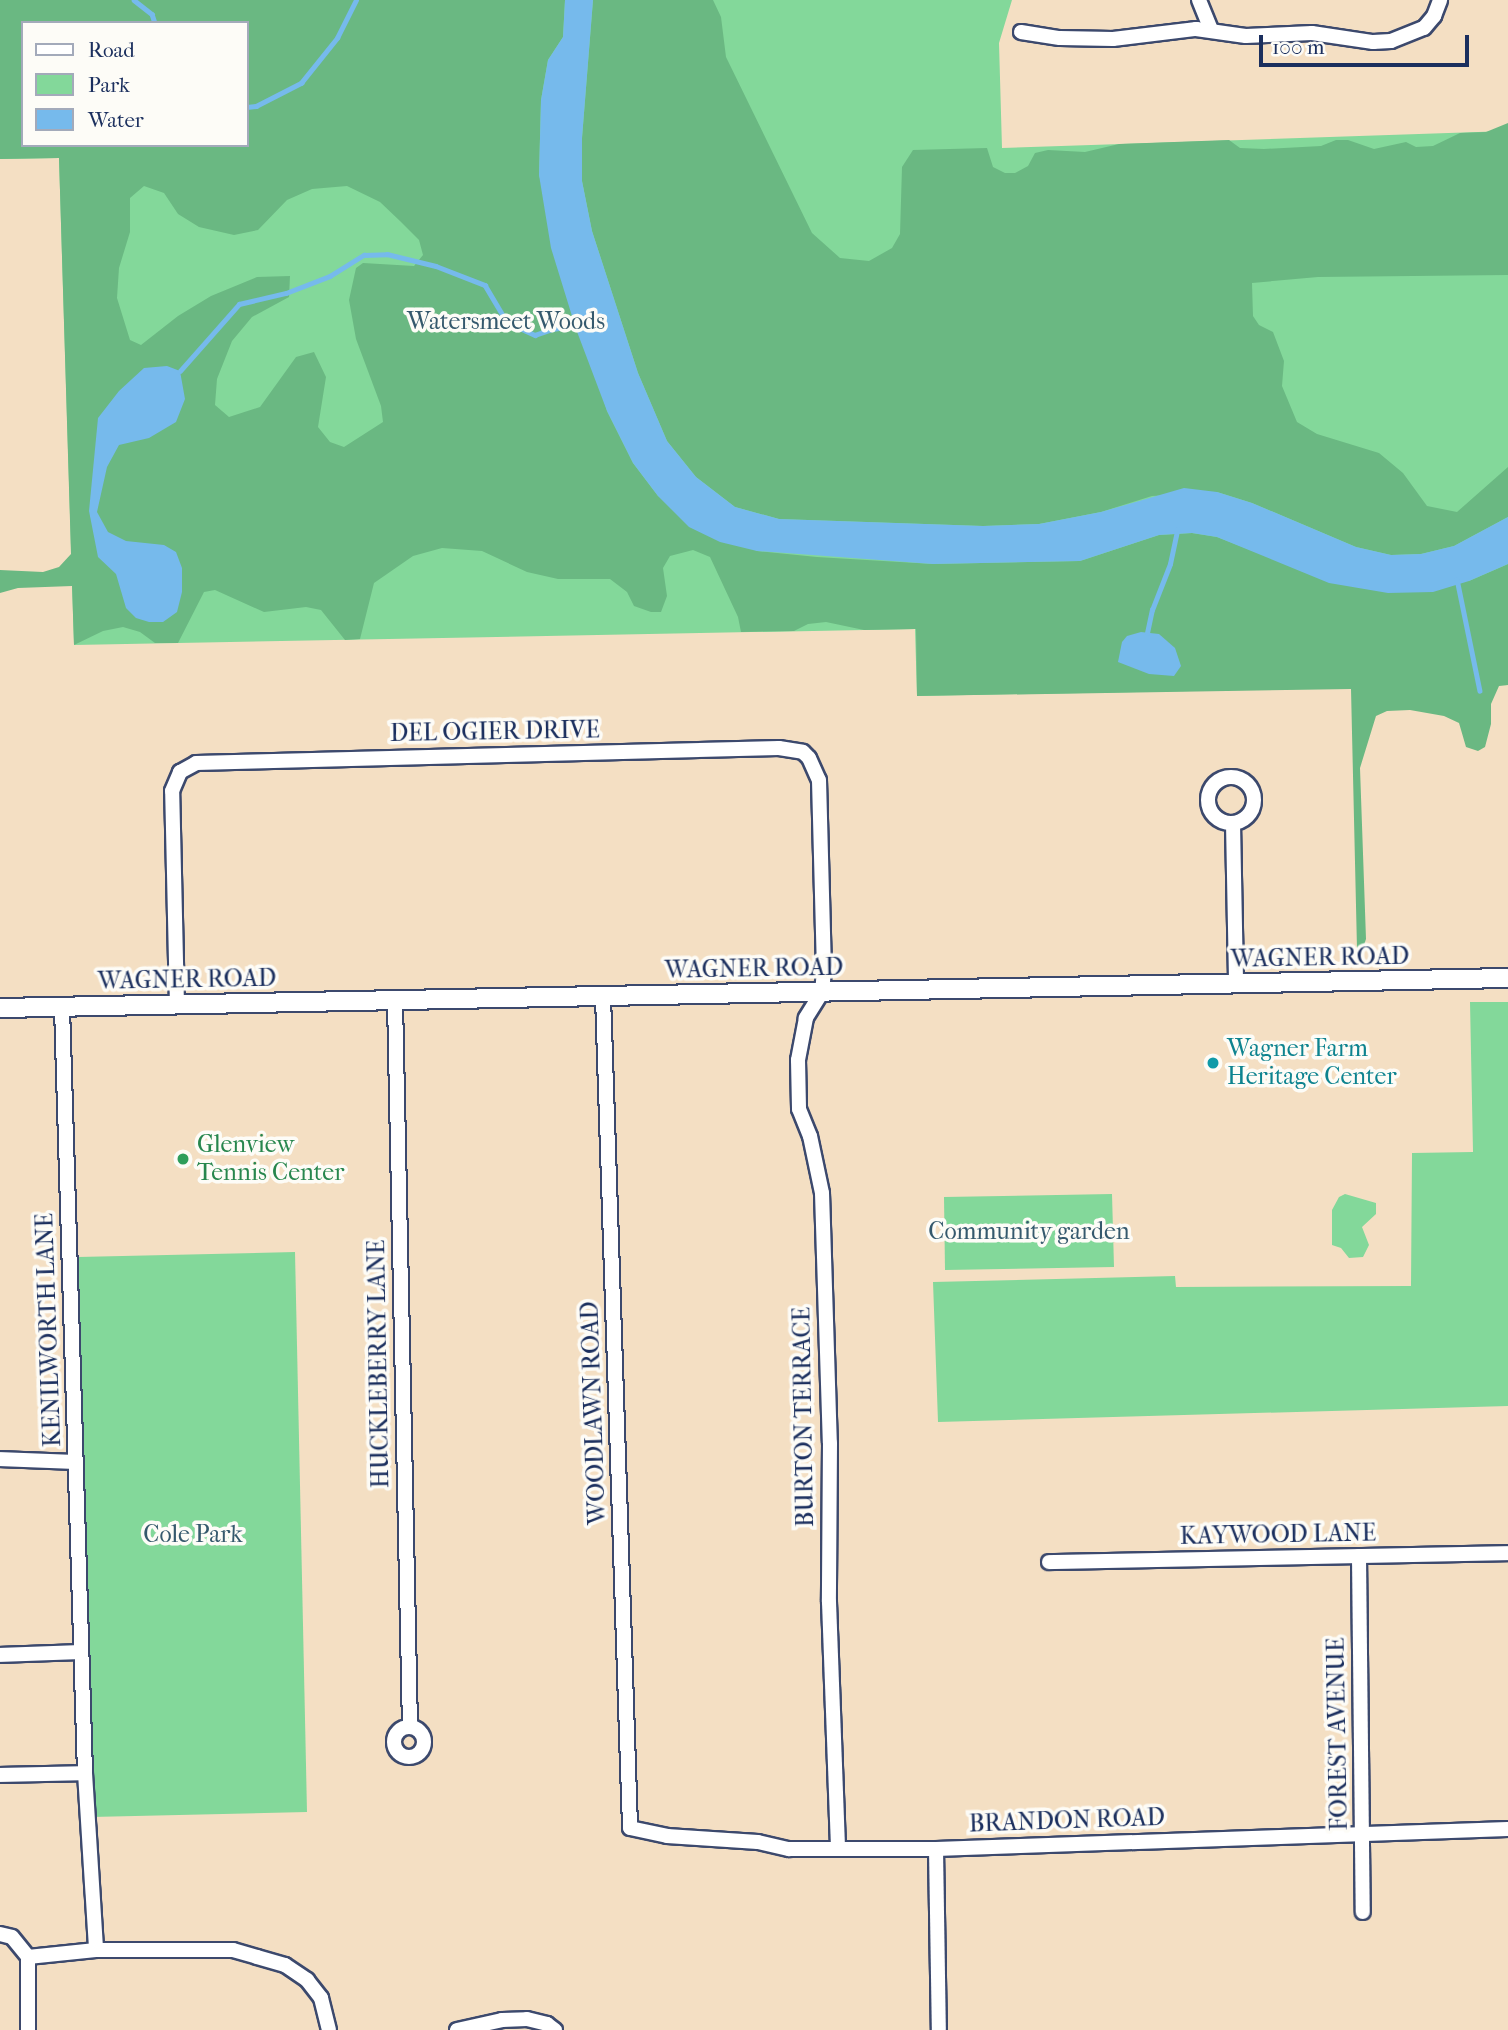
<!DOCTYPE html>
<html>
<head>
<meta charset="utf-8">
<style>
	body { margin:0 }
	#map { position:relative; width:1508px; height:2030px; overflow:hidden; background:#f4dfc3; font-family:"IM FELL French Canon",serif }
	div>[style] { position:absolute }
	.green>* { inset:0; background:#83d89a }
	.forest>* { inset:0; background:#6ab882 }
	.water>* { inset:0; background:#76baec }
	.stream>* { height:4.5px; margin:-2.25px; padding:0 2.25px; transform-origin:2.25px; border-radius:2.25px; background:#76baec }
	.roads { filter:drop-shadow(2px 0 #3c496d) drop-shadow(-2px 0 #3c496d) drop-shadow(0 2px #3c496d) drop-shadow(0 -2px #3c496d) }
	.minor>* { height:14px; margin:-7px; padding:0 7px; transform-origin:7px; border-radius:7px; background:#fff }
	.minor>.ring { margin:-7px; padding:0; box-sizing:content-box; background:none; border:14px solid #fff; border-radius:50% }
	.tertiary>* { height:18px; margin:-9px; padding:0 9px; transform-origin:9px; border-radius:9px; background:#fff }
	.dots>* { width:19px; height:19px; translate:-50% -50%; box-sizing:border-box; border:4px solid #fdfcf7; border-radius:50% }
	span { translate:-50% -50%; white-space:nowrap; text-align:center; line-height:1.15; -webkit-text-stroke:7px #fdfcf7; paint-order:stroke }
	.park-label { font-size:24px; color:#35596d }
	.street-label { font-size:24px; color:#1b2f5e }
	.culture-label { font-size:24px; color:#0d838f }
	.left { translate:0 -50%; text-align:left }
	.leisure-label { font-size:24px; color:#27864d }
	.legend { position:absolute; left:21px; top:21px; width:228px; height:126px; box-sizing:border-box; background:#fdfcf7; border:2px solid #a3aaba; margin:0; padding:9px 12px; list-style:none; font-size:21px; color:#1b2f5e }
	.legend li { display:flex; align-items:center; gap:14px; height:35px }
	.legend b { width:35px; border:2px solid #a3aaba }
	.scale { position:absolute; left:1259px; top:35px; width:210px; height:32px; box-sizing:border-box; border:4px solid #1b2f5e; border-top:0; padding-left:9px; font-size:21px; line-height:24px; white-space:nowrap; color:#1b2f5e; -webkit-text-stroke:5px #fdfcf7; paint-order:stroke }
</style>
</head>
<body>
<div id="map">
	<div class="green">
		<i style="clip-path:polygon(evenodd,0 0,1012px 0,999px 43px,1002px 148px,1508px 131px,1508px 685px,917px 696px,915px 629px,74px 645px,59px 158px,0 159px,0 0,23px 23px,247px 23px,247px 145px,23px 145px,23px 23px)"></i>
		<i style="clip-path:polygon(1470px 1002px,1508px 1002px,1508px 1406px,938px 1422px,933px 1282px,1175px 1276px,1176px 1287px,1411px 1286px,1412px 1153px,1473px 1152px)"></i>
		<i style="clip-path:polygon(1112px 1194px,1114px 1267px,945px 1270px,944px 1197px)"></i>
		<i style="clip-path:polygon(1345px 1194px,1376px 1203px,1376px 1214px,1362px 1227px,1369px 1245px,1363px 1257px,1349px 1258px,1341px 1248px,1332px 1245px,1332px 1210px,1339px 1197px)"></i>
		<i style="clip-path:polygon(295px 1252px,307px 1812px,91px 1817px,78px 1257px)"></i>
	</div>
	<div class="forest">
		<i style="clip-path:polygon(evenodd,0 0,565px 0,563px 37px,548px 60px,541px 100px,539px 175px,607px 411px,633px 463px,658px 496px,757px 551px,817px 557px,933px 564px,1080px 561px,1159px 535px,1192px 533px,1217px 537px,1258px 553px,1469px 581px,1508px 564px,1508px 685px,1499px 686px,1491px 704px,1491px 724px,1485px 747px,1478px 751px,1466px 747px,1459px 723px,1444px 716px,1410px 710px,1387px 711px,1376px 716px,1360px 768px,1366px 939px,1363px 948px,1357px 949px,1351px 689px,917px 696px,916px 629px,864px 630px,826px 622px,808px 624px,794px 631px,741px 632px,738px 617px,710px 557px,693px 550px,670px 556px,663px 568px,667px 596px,661px 612px,651px 612px,634px 606px,627px 592px,610px 579px,558px 579px,527px 572px,482px 551px,442px 548px,413px 556px,374px 583px,360px 639px,345px 640px,321px 610px,306px 607px,264px 612px,215px 590px,204px 592px,178px 643px,155px 643px,140px 632px,123px 627px,103px 631px,74px 645px,72px 586px,18px 588px,0 593px,0 570px,43px 572px,59px 567px,71px 554px,59px 158px,0 159px,0 0,23px 23px,247px 23px,247px 145px,23px 145px,23px 23px,0 0,144px 186px,164px 193px,178px 214px,199px 227px,234px 235px,258px 230px,287px 200px,312px 189px,347px 186px,380px 202px,400px 221px,419px 240px,423px 255px,414px 266px,363px 263px,356px 268px,349px 300px,356px 339px,381px 406px,383px 422px,344px 447px,330px 442px,318px 427px,326px 377px,314px 352px,296px 357px,260px 407px,229px 417px,215px 405px,217px 379px,232px 341px,252px 317px,289px 297px,290px 276px,257px 277px,211px 296px,178px 316px,141px 345px,130px 340px,117px 298px,119px 268px,130px 232px,130px 198px,144px 186px)"></i>
		<i style="clip-path:polygon(593px 0,713px 0,721px 17px,726px 57px,812px 233px,840px 258px,869px 261px,892px 248px,900px 234px,902px 167px,913px 150px,987px 148px,993px 167px,1005px 173px,1015px 173px,1028px 166px,1035px 153px,1048px 150px,1085px 152px,1119px 144px,1229px 140px,1240px 148px,1264px 149px,1321px 146px,1336px 140px,1348px 140px,1374px 149px,1406px 142px,1416px 147px,1433px 146px,1460px 133px,1486px 132px,1508px 123px,1508px 275px,1318px 277px,1252px 283px,1253px 316px,1259px 325px,1273px 332px,1284px 361px,1282px 386px,1297px 422px,1317px 434px,1379px 453px,1403px 473px,1427px 506px,1457px 512px,1508px 467px,1508px 517px,1454px 546px,1421px 554px,1391px 555px,1356px 547px,1252px 503px,1217px 492px,1152px 496px,1101px 512px,1039px 524px,983px 526px,779px 519px,735px 507px,696px 477px,667px 441px,638px 373px,592px 231px,582px 181px,582px 138px)"></i>
	</div>
	<div class="water">
		<i style="clip-path:polygon(565px 0,593px 0,582px 138px,582px 181px,592px 231px,638px 373px,667px 441px,696px 477px,735px 507px,779px 519px,983px 526px,1039px 524px,1101px 512px,1184px 488px,1217px 492px,1252px 503px,1356px 547px,1391px 555px,1421px 554px,1454px 546px,1508px 517px,1508px 564px,1469px 581px,1433px 592px,1388px 593px,1329px 583px,1217px 537px,1192px 533px,1159px 535px,1080px 561px,933px 564px,757px 551px,720px 542px,689px 527px,658px 496px,633px 463px,607px 411px,576px 329px,551px 248px,539px 175px,541px 100px,548px 60px,563px 37px)"></i>
		<i style="clip-path:polygon(167px 366px,180px 371px,185px 399px,176px 422px,149px 438px,119px 445px,107px 467px,97px 512px,108px 532px,126px 541px,164px 545px,176px 552px,182px 568px,182px 592px,177px 612px,163px 622px,149px 622px,136px 618px,126px 608px,116px 574px,98px 557px,89px 511px,98px 418px,119px 391px,144px 368px)"></i>
		<i style="clip-path:polygon(1141px 632px,1159px 634px,1175px 648px,1181px 666px,1174px 676px,1149px 674px,1118px 662px,1122px 642px,1127px 636px)"></i>
	</div>
	<div class="stream">
		<i style="left:134px;top:0;width:23px;rotate:38deg"></i>
		<i style="left:152px;top:14px;width:9px;rotate:72deg"></i>
		<i style="left:247px;top:107px;width:9px;rotate:-6deg"></i>
		<i style="left:256px;top:106px;width:51px;rotate:-27.1deg"></i>
		<i style="left:301px;top:83px;width:58px;rotate:-51.3deg"></i>
		<i style="left:337px;top:38px;width:42px;rotate:-63.4deg"></i>
		<i style="left:180px;top:371px;width:89px;rotate:-48.6deg"></i>
		<i style="left:239px;top:304px;width:48px;rotate:-13.2deg"></i>
		<i style="left:286px;top:293px;width:47px;rotate:-21.1deg"></i>
		<i style="left:330px;top:276px;width:40px;rotate:-32deg"></i>
		<i style="left:364px;top:255px;width:23px;rotate:-2deg"></i>
		<i style="left:387px;top:254px;width:50px;rotate:13.8deg"></i>
		<i style="left:436px;top:266px;width:53px;rotate:21.2deg"></i>
		<i style="left:485px;top:285px;width:43px;rotate:59.3deg"></i>
		<i style="left:507px;top:322px;width:31px;rotate:25deg"></i>
		<i style="left:535px;top:335px;width:18px;rotate:-19deg"></i>
		<i style="left:552px;top:329px;width:29px;rotate:-8deg"></i>
		<i style="left:1457px;top:579px;width:114px;rotate:78.4deg"></i>
		<i style="left:1147px;top:633px;width:24px;rotate:-78deg"></i>
		<i style="left:1152px;top:610px;width:49px;rotate:-68.6deg"></i>
		<i style="left:1170px;top:564px;width:35px;rotate:-78deg"></i>
	</div>
	<div class="roads">
		<div class="minor">
			<i style="left:1199px;top:0;width:32px;rotate:68deg"></i>
			<i style="left:1021px;top:32px;width:39px;rotate:9deg"></i>
			<i style="left:1060px;top:38px;width:53px;rotate:1.1deg"></i>
			<i style="left:1113px;top:39px;width:84px;rotate:-6.9deg"></i>
			<i style="left:1196px;top:29px;width:50px;rotate:8deg"></i>
			<i style="left:1246px;top:36px;width:66px;rotate:-2.6deg"></i>
			<i style="left:1312px;top:33px;width:62px;rotate:8.4deg"></i>
			<i style="left:1373px;top:42px;width:18px;rotate:-3deg"></i>
			<i style="left:1391px;top:41px;width:35px;rotate:-22deg"></i>
			<i style="left:1424px;top:28px;width:16px;rotate:-50deg"></i>
			<i style="left:1434px;top:16px;width:17px;rotate:-69deg"></i>
			<i class="ring" style="left:1208px;top:777px;width:32px;height:32px"></i>
			<i style="left:1233px;top:823px;width:161px;rotate:88.9deg"></i>
			<i style="left:603px;top:996px;width:832px;rotate:88.14deg"></i>
			<i style="left:630px;top:1828px;width:38px;rotate:12deg"></i>
			<i style="left:667px;top:1836px;width:91px;rotate:3.8deg"></i>
			<i style="left:758px;top:1842px;width:32px;rotate:13deg"></i>
			<i style="left:789px;top:1849px;width:147px"></i>
			<i style="left:936px;top:1849px;width:572px;rotate:-2deg"></i>
			<i style="left:395px;top:1000px;width:727px;rotate:88.82deg"></i>
			<i style="left:177px;top:1005px;width:214px;rotate:-91.3deg"></i>
			<i style="left:172px;top:791px;width:21px;rotate:-67deg"></i>
			<i style="left:180px;top:772px;width:18px;rotate:-29deg"></i>
			<i style="left:196px;top:763px;width:583px;rotate:-1.47deg"></i>
			<i style="left:779px;top:748px;width:24px;rotate:9deg"></i>
			<i style="left:803px;top:752px;width:8px;rotate:45deg"></i>
			<i style="left:809px;top:758px;width:24px;rotate:66deg"></i>
			<i style="left:819px;top:780px;width:190px;rotate:88.5deg"></i>
			<i style="left:824px;top:970px;width:22px;rotate:95deg"></i>
			<i style="left:822px;top:992px;width:31px;rotate:122deg"></i>
			<i style="left:806px;top:1018px;width:43px;rotate:100.8deg"></i>
			<i style="left:798px;top:1060px;width:49px;rotate:88.8deg"></i>
			<i style="left:799px;top:1109px;width:29px;rotate:68deg"></i>
			<i style="left:810px;top:1136px;width:58px;rotate:78.1deg"></i>
			<i style="left:822px;top:1193px;width:250px;rotate:88.2deg"></i>
			<i style="left:830px;top:1443px;width:159px;rotate:90.4deg"></i>
			<i style="left:829px;top:1602px;width:247px;rotate:87.9deg"></i>
			<i style="left:62px;top:1007px;width:766px;rotate:88.28deg"></i>
			<i style="left:85px;top:1773px;width:177px;rotate:86.4deg"></i>
			<i style="left:0;top:1459px;width:75px;rotate:2.3deg"></i>
			<i style="left:1359px;top:1556px;width:356px;rotate:89.4deg"></i>
			<i style="left:1049px;top:1562px;width:459px;rotate:-1.1deg"></i>
			<i style="left:0;top:1655px;width:81px;rotate:-2.1deg"></i>
			<i class="ring" style="left:394px;top:1727px;width:16px;height:16px"></i>
			<i style="left:0;top:1775px;width:85px;rotate:-1.3deg"></i>
			<i style="left:936px;top:1849px;width:181px;rotate:89.1deg"></i>
			<i style="left:0;top:1934px;width:12px;rotate:14deg"></i>
			<i style="left:12px;top:1937px;width:26px;rotate:51deg"></i>
			<i style="left:28px;top:1957px;width:68px;rotate:-5.9deg"></i>
			<i style="left:96px;top:1950px;width:137px"></i>
			<i style="left:233px;top:1950px;width:25px;rotate:16deg"></i>
			<i style="left:257px;top:1957px;width:29px;rotate:16deg"></i>
			<i style="left:285px;top:1965px;width:27px;rotate:34deg"></i>
			<i style="left:307px;top:1980px;width:23px;rotate:52deg"></i>
			<i style="left:321px;top:1998px;width:33px;rotate:76deg"></i>
			<i style="left:28px;top:2030px;width:73px;rotate:-90deg"></i>
			<i style="left:457px;top:2030px;width:46px;rotate:-12.5deg"></i>
			<i style="left:502px;top:2020px;width:25px;rotate:-2deg"></i>
			<i style="left:527px;top:2019px;width:21px;rotate:14deg"></i>
			<i style="left:547px;top:2024px;width:10px;rotate:37deg"></i>
		</div>
		<div class="tertiary">
			<i style="left:0;top:1008px;width:1508px;rotate:-1.14deg"></i>
		</div>
	</div>
	<div class="dots">
		<i style="left:1213px;top:1063px;background:#0f9aa8"></i>
		<i style="left:183px;top:1159px;background:#2e9e5b"></i>
	</div>
	<div class="park-label">
		<span style="left:506px;top:322px">Watersmeet Woods</span>
		<span style="left:1029px;top:1232px">Community garden</span>
		<span style="left:193px;top:1535px">Cole Park</span>
	</div>
	<div class="street-label">
		<span style="left:495px;top:732px;rotate:-1deg">DEL OGIER DRIVE</span>
		<span style="left:1320px;top:958px;rotate:-1deg">WAGNER ROAD</span>
		<span style="left:754px;top:969px;rotate:-1deg">WAGNER ROAD</span>
		<span style="left:187px;top:980px;rotate:-1deg">WAGNER ROAD</span>
		<span style="left:49px;top:1330px;rotate:-92deg">KENILWORTH LANE</span>
		<span style="left:379px;top:1364px;rotate:-91deg">HUCKLEBERRY LANE</span>
		<span style="left:594px;top:1413px;rotate:-92deg">WOODLAWN ROAD</span>
		<span style="left:804px;top:1417px;rotate:-91deg">BURTON TERRACE</span>
		<span style="left:1278px;top:1535px;rotate:-1deg">KAYWOOD LANE</span>
		<span style="left:1338px;top:1734px;rotate:-91deg">FOREST AVENUE</span>
		<span style="left:1067px;top:1821px;rotate:-2deg">BRANDON ROAD</span>
	</div>
	<div class="culture-label">
		<span class="left" style="left:1227px;top:1063px">Wagner Farm<br>Heritage Center</span>
	</div>
	<div class="leisure-label">
		<span class="left" style="left:197px;top:1159px">Glenview<br>Tennis Center</span>
	</div>
	<ul class="legend">
	<li><b style="height:9px;background:#fff"></b>Road</li>
	<li><b style="height:19px;background:#83d89a"></b>Park</li>
	<li><b style="height:19px;background:#76baec"></b>Water</li>
	</ul>
	<div class="scale">100 m</div>
</div>
</body>
</html>
